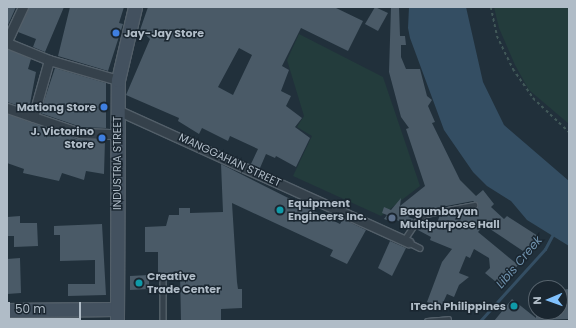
<!DOCTYPE html>
<html>
<head>
<meta charset="utf-8">
<style>
	body { margin:0 }
	#map { position:relative; width:576px; height:328px; overflow:hidden; background:#21303b; font-family:Poppins,sans-serif }
	div>[style] { position:absolute }
	.green>* { inset:0; background:#233c3c }
	.water>* { inset:0; background:#344e63 }
	.stream>* { height:3px; margin:-1.5px; padding:0 1.5px; transform-origin:1.5px; border-radius:1.5px; background:#344e63 }
	.building>* { inset:0; background:#4a5a67 }
	.path>* { height:1.5px; margin-top:-0.75px; transform-origin:0; background:repeating-linear-gradient(90deg,#415858 0 3px,transparent 0 6px) }
	.roads { filter:drop-shadow(1px 0 #535f69) drop-shadow(-1px 0 #535f69) drop-shadow(0 1px #535f69) drop-shadow(0 -1px #535f69) }
	.lane>* { height:4.5px; margin:-2.25px; padding:0 2.25px; transform-origin:2.25px; border-radius:2.25px; background:#35414b }
	.street>* { height:9px; margin:-4.5px; padding:0 4.5px; transform-origin:4.5px; border-radius:4.5px; background:#35414b }
	.secondary>* { height:13px; margin:-6.5px; padding:0 6.5px; transform-origin:6.5px; border-radius:6.5px; background:#43515f }
	.dots>* { width:11px; height:11px; translate:-50% -50%; box-sizing:border-box; border:2px solid #1a2630; border-radius:50% }
	span { translate:-50% -50%; white-space:nowrap; text-align:center; line-height:1.15; -webkit-text-stroke:3px #1a2630; paint-order:stroke }
	.poi-label { font-size:11px; color:#b0bcc7; font-weight:700 }
	.left { translate:0 -50%; text-align:left }
	.right { translate:-100% -50%; text-align:right }
	.street-label { font-size:11px; color:#b0bcc7 }
	.water-label { font-size:12px; color:#6f91ac; font-style:italic }
	.frame { position:absolute; inset:0; border:8px solid #b0bcc7; pointer-events:none }
	.north { position:absolute; left:528px; top:280px; width:40px; height:40px; box-sizing:border-box; background:#1a2630; border:1px solid #56626c; border-radius:50%; rotate:268deg; font-size:11px; font-weight:700; line-height:16px; text-align:center; color:#b0bcc7 }
	.north::after { content:''; display:block; margin:auto; width:14px; height:18px; background:#80c0fc; clip-path:polygon(50% 0,100% 100%,50% 72%,0 100%) }
	.scale { position:absolute; left:8px; top:302px; width:73px; height:18px; box-sizing:border-box; border:2px solid #b0bcc7; border-top:0; padding-left:5px; font-size:12px; line-height:14px; white-space:nowrap; color:#b0bcc7; -webkit-text-stroke:3px #1a2630; paint-order:stroke }
</style>
</head>
<body>
<div id="map">
	<div class="green">
		<i style="clip-path:polygon(494px 7px,569px 7px,569px 124px,529px 90px,515px 65px,499px 28px)"></i>
		<i style="clip-path:polygon(299px 34px,383px 77px,420px 186px,381px 216px,293px 176px,312px 136px,297px 127px,304px 116px,287px 60px)"></i>
	</div>
	<div class="water">
		<i style="clip-path:polygon(409px 7px,466px 7px,483px 82px,504px 125px,569px 181px,569px 246px,527px 220px,511px 201px,487px 186px,473px 172px,444px 130px,410px 38px,408px 28px)"></i>
	</div>
	<div class="stream">
		<i style="left:480px;top:321px;width:97px;rotate:-47.9deg"></i>
		<i style="left:545px;top:249px;width:17px;rotate:-62deg"></i>
	</div>
	<div class="building">
		<i style="clip-path:polygon(7px 7px,16px 7px,7px 27px)"></i>
		<i style="clip-path:polygon(29px 7px,64px 7px,45px 52px,33px 47px,36px 39px,18px 32px)"></i>
		<i style="clip-path:polygon(70px 7px,124px 7px,119px 23px,123px 24px,108px 71px,58px 56px)"></i>
		<i style="clip-path:polygon(evenodd,148px 7px,334px 7px,363px 21px,348px 51px,301px 28px,282px 66px,289px 70px,281px 91px,291px 96px,286px 106px,302px 118px,295px 127px,310px 138px,296px 167px,276px 156px,275px 158px,266px 154px,260px 168px,251px 164px,258px 149px,230px 136px,228px 141px,202px 128px,199px 134px,178px 121px,179px 118px,126px 95px,150px 39px,140px 30px,148px 7px,239px 48px,252px 55px,233px 95px,218px 87px,239px 48px)"></i>
		<i style="clip-path:polygon(375px 7px,388px 13px,378px 31px,365px 24px)"></i>
		<i style="clip-path:polygon(391px 7px,399px 7px,400px 36px,405px 36px,406px 45px,401px 45px,401px 57px,406px 69px,420px 69px,427px 96px,432px 100px,428px 106px,435px 122px,432px 123px,460px 180px,476px 196px,483px 190px,494px 204px,491px 207px,504px 219px,507px 216px,538px 236px,529px 255px,484px 225px,478px 232px,518px 265px,501px 286px,485px 273px,490px 268px,489px 258px,474px 249px,470px 258px,466px 256px,459px 273px,469px 277px,459px 285px,454px 297px,447px 294px,441px 307px,427px 302px,442px 262px,452px 249px,430px 240px,431px 237px,416px 229px,421px 222px,435px 228px,440px 215px,475px 209px,478px 205px,473px 201px,425px 210px,408px 217px,414px 219px,409px 225px,394px 219px,393px 222px,384px 219px,387px 215px,382px 213px,384px 207px,391px 210px,401px 198px,400px 206px,425px 186px,406px 129px,409px 128px,401px 117px,389px 72px)"></i>
		<i style="clip-path:polygon(7px 49px,31px 59px,28px 69px,36px 72px,29px 109px,7px 102px)"></i>
		<i style="clip-path:polygon(55px 68px,106px 83px,106px 128px,81px 127px,40px 113px)"></i>
		<i style="clip-path:polygon(7px 114px,78px 139px,105px 140px,104px 174px,86px 171px,84px 180px,62px 173px,59px 181px,23px 173px,24px 169px,7px 163px)"></i>
		<i style="clip-path:polygon(221px 164px,340px 224px,343px 219px,366px 230px,347px 264px,330px 256px,333px 250px,232px 203px,237px 282px,238px 289px,242px 289px,242px 308px,221px 309px,221px 321px,181px 321px,180px 273px,158px 273px,158px 252px,145px 252px,145px 227px,166px 226px,169px 215px,179px 215px,179px 208px,190px 208px,190px 213px,223px 212px)"></i>
		<i style="clip-path:polygon(20px 216px,20px 223px,37px 223px,38px 246px,14px 247px,14px 236px,7px 236px,7px 217px)"></i>
		<i style="clip-path:polygon(102px 224px,106px 295px,68px 296px,68px 284px,95px 284px,95px 260px,60px 261px,60px 235px,54px 235px,54px 226px)"></i>
		<i style="clip-path:polygon(390px 241px,406px 248px,392px 276px,378px 268px)"></i>
		<i style="clip-path:polygon(20px 258px,21px 293px,7px 294px,7px 259px)"></i>
		<i style="clip-path:polygon(149px 275px,149px 289px,130px 290px,130px 276px)"></i>
		<i style="clip-path:polygon(569px 289px,569px 319px,494px 321px,512px 299px,536px 318px,536px 312px,560px 312px,560px 290px)"></i>
	</div>
	<div class="path">
		<i style="left:491px;top:7px;width:30px;rotate:78deg"></i>
		<i style="left:497px;top:36px;width:37px;rotate:64deg"></i>
		<i style="left:513px;top:69px;width:35px;rotate:55deg"></i>
		<i style="left:533px;top:98px;width:50px;rotate:43.4deg"></i>
	</div>
	<div class="roads">
		<div class="lane">
			<i style="left:404px;top:240px;width:27px;rotate:-56deg"></i>
			<i style="left:419px;top:218px;width:8px;rotate:-30deg"></i>
			<i style="left:426px;top:214px;width:49px;rotate:-10.6deg"></i>
			<i style="left:408px;top:242px;width:13px;rotate:27deg"></i>
			<i style="left:163px;top:281px;width:40px;rotate:90deg"></i>
			<i style="left:427px;top:321px;width:21px;rotate:-5deg"></i>
		</div>
		<div class="street">
			<i style="left:7px;top:41px;width:38px;rotate:-65deg"></i>
			<i style="left:7px;top:43px;width:45px;rotate:22deg"></i>
			<i style="left:49px;top:60px;width:72px;rotate:16.2deg"></i>
			<i style="left:7px;top:108px;width:77px;rotate:18.9deg"></i>
			<i style="left:80px;top:133px;width:37px;rotate:2deg"></i>
			<i style="left:117px;top:110px;width:320px;rotate:24.4deg"></i>
			<i style="left:33px;top:117px;width:59px;rotate:-74.3deg"></i>
		</div>
		<div class="secondary">
			<i style="left:7px;top:310px;width:110px;rotate:-0.5deg"></i>
			<i style="left:117px;top:321px;width:241px;rotate:-89.8deg"></i>
			<i style="left:118px;top:80px;width:75px;rotate:-76.9deg"></i>
		</div>
	</div>
	<div class="dots">
		<i style="left:116px;top:33px;background:#3f7fe0"></i>
		<i style="left:104px;top:107px;background:#3f7fe0"></i>
		<i style="left:102px;top:138px;background:#3f7fe0"></i>
		<i style="left:280px;top:210px;background:#0f9aa8"></i>
		<i style="left:392px;top:218px;background:#5c6f8a"></i>
		<i style="left:139px;top:283px;background:#0f9aa8"></i>
		<i style="left:514px;top:306px;background:#0f9aa8"></i>
	</div>
	<div class="poi-label">
		<span class="left" style="left:124px;top:33px">Jay-Jay Store</span>
		<span class="right" style="left:96px;top:107px">Mationg Store</span>
		<span class="right" style="left:94px;top:138px">J. Victorino<br>Store</span>
		<span class="left" style="left:288px;top:210px">Equipment<br>Engineers Inc.</span>
		<span class="left" style="left:400px;top:218px">Bagumbayan<br>Multipurpose Hall</span>
		<span class="left" style="left:147px;top:283px">Creative<br>Trade Center</span>
		<span class="right" style="left:506px;top:306px">ITech Philippines</span>
	</div>
	<div class="street-label">
		<span style="left:230px;top:160px;rotate:25deg">MANGGAHAN STREET</span>
		<span style="left:117px;top:163px;rotate:-90deg">INDUSTRIA STREET</span>
	</div>
	<div class="water-label">
		<span style="left:519px;top:262px;rotate:-50deg">Libis Creek</span>
	</div>
	<div class="frame"></div>
	<div class="north">N</div>
	<div class="scale">50 m</div>
</div>
</body>
</html>
